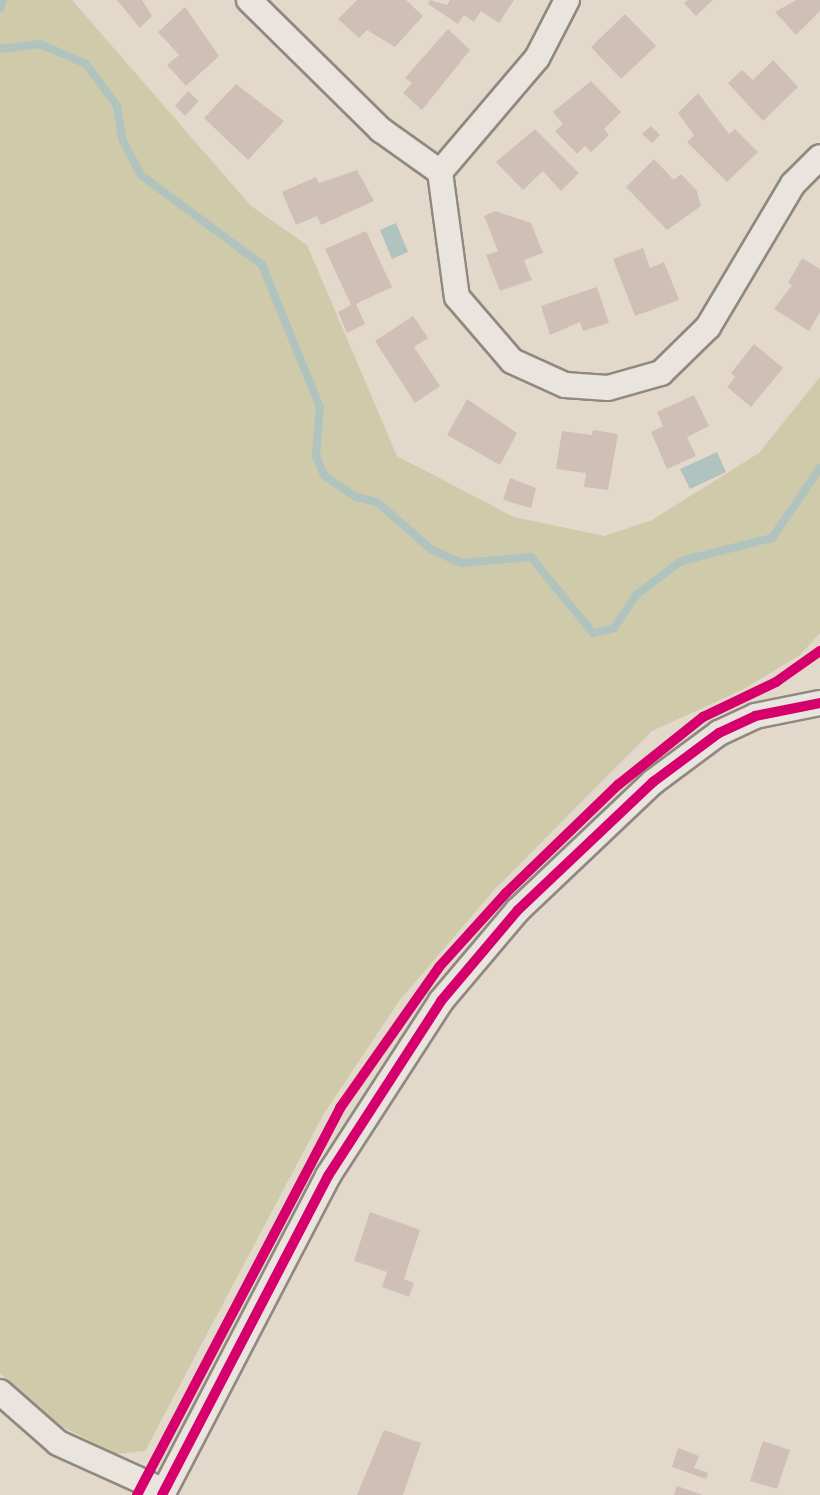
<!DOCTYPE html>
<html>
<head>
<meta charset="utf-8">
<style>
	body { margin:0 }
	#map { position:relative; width:820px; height:1495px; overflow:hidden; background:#e3d9cb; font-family:"Sorts Mill Goudy",serif }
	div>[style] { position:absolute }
	.green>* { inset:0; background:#cfcaaa }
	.water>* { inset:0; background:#b0c3be }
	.stream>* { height:8px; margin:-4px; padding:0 4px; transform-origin:4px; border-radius:4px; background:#b0c3be }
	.building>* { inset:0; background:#cfbfb5 }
	.roads { filter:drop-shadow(2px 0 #8f8980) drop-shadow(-2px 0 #8f8980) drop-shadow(0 2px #8f8980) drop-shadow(0 -2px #8f8980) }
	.minor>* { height:24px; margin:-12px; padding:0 12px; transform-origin:12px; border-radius:12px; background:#e9e4dd }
	.cycleway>* { height:10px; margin:-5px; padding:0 5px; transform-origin:5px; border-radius:5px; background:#d6006c }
	span { translate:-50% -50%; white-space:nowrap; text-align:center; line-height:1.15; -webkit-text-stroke:5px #f3e8d7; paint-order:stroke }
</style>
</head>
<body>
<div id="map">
	<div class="green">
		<i style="clip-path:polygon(0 0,72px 0,251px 206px,307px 245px,397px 456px,514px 517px,604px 536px,652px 520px,759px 453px,820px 377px,820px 633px,800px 655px,742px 690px,652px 731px,495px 889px,399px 1001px,323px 1115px,145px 1451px,115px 1454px,46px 1418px,0 1373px)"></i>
	</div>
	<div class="water">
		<i style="clip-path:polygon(396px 223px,408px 252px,392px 259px,380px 230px)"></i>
		<i style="clip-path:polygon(717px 452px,726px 472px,690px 489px,680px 469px)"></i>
	</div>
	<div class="stream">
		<i style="left:0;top:9px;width:9px;rotate:-72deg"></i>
		<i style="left:0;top:49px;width:40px;rotate:-7.1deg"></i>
		<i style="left:40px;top:44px;width:50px;rotate:23.5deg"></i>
		<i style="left:86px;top:64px;width:52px;rotate:53.6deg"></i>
		<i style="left:117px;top:106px;width:33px;rotate:81deg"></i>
		<i style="left:122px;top:139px;width:41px;rotate:62.2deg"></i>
		<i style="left:141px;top:175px;width:151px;rotate:36.6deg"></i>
		<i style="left:262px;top:265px;width:153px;rotate:67.8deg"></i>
		<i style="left:320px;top:407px;width:49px;rotate:94.7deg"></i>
		<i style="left:316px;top:456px;width:21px;rotate:67deg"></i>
		<i style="left:324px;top:475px;width:38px;rotate:35deg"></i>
		<i style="left:355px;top:497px;width:23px;rotate:13deg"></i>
		<i style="left:377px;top:502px;width:73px;rotate:41.1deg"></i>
		<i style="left:432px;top:550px;width:32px;rotate:24deg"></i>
		<i style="left:461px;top:563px;width:70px;rotate:-4.9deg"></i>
		<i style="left:531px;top:557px;width:98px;rotate:50.8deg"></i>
		<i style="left:593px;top:633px;width:22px;rotate:-13deg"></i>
		<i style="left:614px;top:628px;width:40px;rotate:-56deg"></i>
		<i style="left:636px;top:595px;width:56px;rotate:-37.1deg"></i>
		<i style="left:681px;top:561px;width:94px;rotate:-14.2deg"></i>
		<i style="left:772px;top:538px;width:85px;rotate:-55.6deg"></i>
	</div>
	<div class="building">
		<i style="clip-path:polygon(117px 0,142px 0,152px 16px,140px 28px)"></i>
		<i style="clip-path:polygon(357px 0,406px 0,423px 16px,395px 47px,367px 30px,359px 38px,338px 19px)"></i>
		<i style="clip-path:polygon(430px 0,447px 5px,450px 0,514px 0,499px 23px,481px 11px,474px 22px,464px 15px,458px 24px,428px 4px)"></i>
		<i style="clip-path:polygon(688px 0,713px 0,696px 16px,684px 3px)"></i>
		<i style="clip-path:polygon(796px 0,820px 0,820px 11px,796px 35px,775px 12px)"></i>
		<i style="clip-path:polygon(185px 7px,219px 56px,186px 86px,167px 65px,179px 55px,158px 32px)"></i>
		<i style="clip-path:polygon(625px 14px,656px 46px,621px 79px,591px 47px)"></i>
		<i style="clip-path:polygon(448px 29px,470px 50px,422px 110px,403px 93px,412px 83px,405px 78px)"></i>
		<i style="clip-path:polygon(773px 60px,798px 87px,763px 121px,728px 83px,742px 70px,753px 80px)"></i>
		<i style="clip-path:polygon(591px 81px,621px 112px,604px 129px,609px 135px,591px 152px,585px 146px,577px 154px,555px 131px,563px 124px,553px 112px)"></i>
		<i style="clip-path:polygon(236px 84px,284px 121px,248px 160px,204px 118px)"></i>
		<i style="clip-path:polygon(188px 91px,199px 101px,185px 116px,175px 106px)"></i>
		<i style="clip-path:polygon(698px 93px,729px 134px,735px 129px,758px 152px,727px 182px,687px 142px,694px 135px,678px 113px)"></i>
		<i style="clip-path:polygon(651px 126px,660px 135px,652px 143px,642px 134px)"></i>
		<i style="clip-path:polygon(535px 129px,579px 173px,561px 191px,543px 171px,523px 190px,496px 162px)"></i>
		<i style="clip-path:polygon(654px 159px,674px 180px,681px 174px,697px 191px,701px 206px,667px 230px,626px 187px)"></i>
		<i style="clip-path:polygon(357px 170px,374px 201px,321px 225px,317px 216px,296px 225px,282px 192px,316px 177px,319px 183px)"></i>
		<i style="clip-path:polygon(495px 211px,531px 223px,543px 253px,524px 260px,532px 280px,500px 291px,486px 255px,498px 251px,484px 216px)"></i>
		<i style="clip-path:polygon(366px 231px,392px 287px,356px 304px,365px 324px,347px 333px,338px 312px,351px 305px,325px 249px)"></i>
		<i style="clip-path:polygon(643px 248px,650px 268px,664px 262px,679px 300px,635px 316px,613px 259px)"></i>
		<i style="clip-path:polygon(802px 258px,820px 269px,820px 312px,809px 331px,774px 309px,792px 285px,788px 283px)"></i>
		<i style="clip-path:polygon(597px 287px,609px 323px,583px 331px,580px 322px,550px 335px,541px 306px)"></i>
		<i style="clip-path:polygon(413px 316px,428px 338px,414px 347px,440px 386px,415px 403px,375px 341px)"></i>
		<i style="clip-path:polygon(754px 344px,783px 368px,751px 407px,727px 387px,735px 377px,731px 373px)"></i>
		<i style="clip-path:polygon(694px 395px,709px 426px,687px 437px,696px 456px,667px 469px,651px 432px,663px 426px,657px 412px)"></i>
		<i style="clip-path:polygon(467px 399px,517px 433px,500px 465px,447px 435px)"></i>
		<i style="clip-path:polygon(593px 430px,618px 434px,608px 490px,584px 487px,586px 473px,556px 469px,562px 431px,592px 435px)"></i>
		<i style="clip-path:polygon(510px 478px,536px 488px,531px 508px,503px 500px)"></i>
		<i style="clip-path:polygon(370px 1212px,420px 1230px,404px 1279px,414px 1283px,409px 1297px,382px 1287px,387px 1272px,354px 1261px)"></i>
		<i style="clip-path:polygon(384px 1430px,421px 1443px,403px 1495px,357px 1495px)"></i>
		<i style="clip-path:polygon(763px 1441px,790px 1450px,777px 1489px,750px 1481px)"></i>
		<i style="clip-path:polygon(678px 1448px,699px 1456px,694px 1468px,708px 1473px,706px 1479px,672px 1467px)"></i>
		<i style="clip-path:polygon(677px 1486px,703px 1495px,674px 1495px)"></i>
	</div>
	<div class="roads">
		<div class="minor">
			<i style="left:249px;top:0;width:185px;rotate:44.6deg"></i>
			<i style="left:381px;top:130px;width:72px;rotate:35.4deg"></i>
			<i style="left:567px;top:0;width:65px;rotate:117.3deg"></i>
			<i style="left:537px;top:58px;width:150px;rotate:130.4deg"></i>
			<i style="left:440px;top:172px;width:126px;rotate:82.3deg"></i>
			<i style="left:457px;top:297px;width:84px;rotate:49.3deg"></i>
			<i style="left:512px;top:361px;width:58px;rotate:24.4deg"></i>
			<i style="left:565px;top:385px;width:43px;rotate:4deg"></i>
			<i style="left:608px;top:388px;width:55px;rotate:-15.8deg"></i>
			<i style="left:661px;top:373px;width:66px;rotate:-44.4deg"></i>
			<i style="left:708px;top:327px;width:166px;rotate:-59.3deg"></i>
			<i style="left:793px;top:184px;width:38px;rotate:-45deg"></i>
			<i style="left:0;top:1392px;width:77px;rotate:41.3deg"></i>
			<i style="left:58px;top:1443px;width:116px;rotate:24.4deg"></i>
			<i style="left:162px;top:1495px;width:360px;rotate:-62.5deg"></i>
			<i style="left:328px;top:1176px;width:208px;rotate:-57.1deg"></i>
			<i style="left:441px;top:1001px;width:119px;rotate:-49.8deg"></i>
			<i style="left:518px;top:910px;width:186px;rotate:-43.5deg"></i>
			<i style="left:653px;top:782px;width:82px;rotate:-36.6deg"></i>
			<i style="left:719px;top:733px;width:40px;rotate:-25deg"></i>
			<i style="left:755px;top:716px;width:66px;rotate:-11.3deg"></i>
		</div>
	</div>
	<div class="cycleway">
		<i style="left:137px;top:1495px;width:437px;rotate:-62.3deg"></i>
		<i style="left:340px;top:1108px;width:172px;rotate:-54.9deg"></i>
		<i style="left:439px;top:967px;width:100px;rotate:-47.8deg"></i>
		<i style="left:506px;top:893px;width:156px;rotate:-44deg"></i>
		<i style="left:618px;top:785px;width:109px;rotate:-38.7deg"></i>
		<i style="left:703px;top:717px;width:81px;rotate:-25.6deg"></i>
		<i style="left:776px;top:682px;width:54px;rotate:-35.2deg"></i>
		<i style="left:162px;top:1495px;width:360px;rotate:-62.5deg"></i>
		<i style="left:328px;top:1176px;width:208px;rotate:-57.1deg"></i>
		<i style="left:441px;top:1001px;width:119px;rotate:-49.8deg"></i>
		<i style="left:518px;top:910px;width:186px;rotate:-43.5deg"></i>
		<i style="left:653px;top:782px;width:82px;rotate:-36.6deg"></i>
		<i style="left:719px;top:733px;width:40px;rotate:-25deg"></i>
		<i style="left:755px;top:716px;width:66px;rotate:-11.3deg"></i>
	</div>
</div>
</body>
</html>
